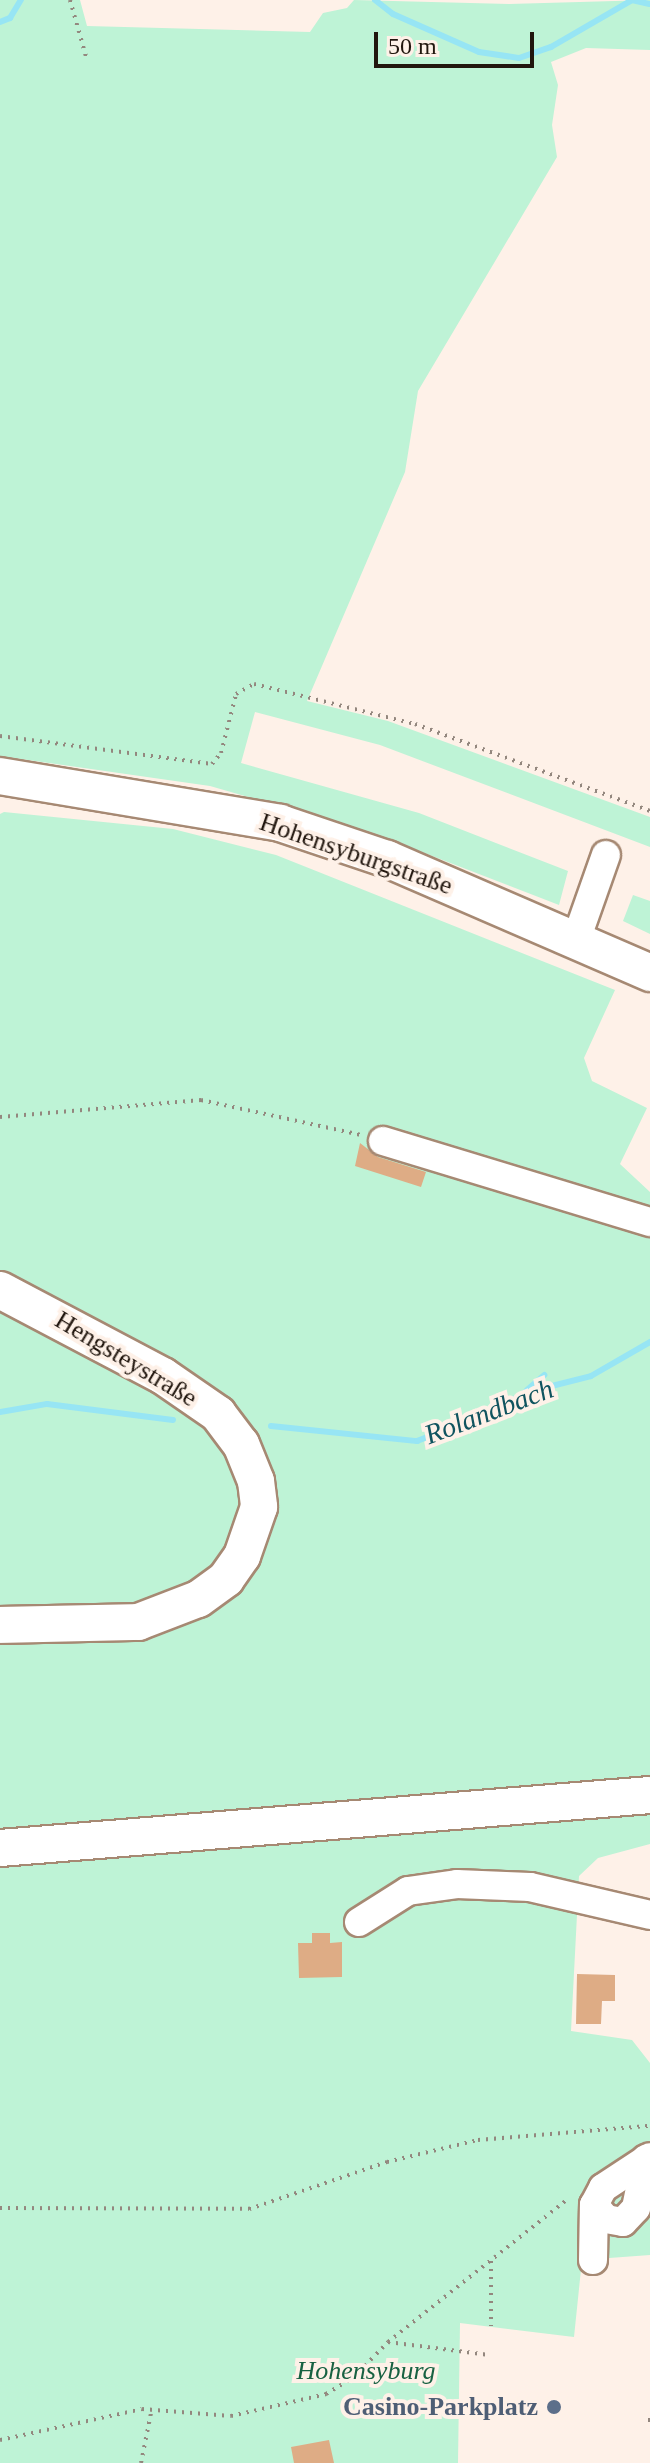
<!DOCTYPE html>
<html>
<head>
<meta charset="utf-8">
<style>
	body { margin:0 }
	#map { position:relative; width:650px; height:2463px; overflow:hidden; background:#fef1e8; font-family:"Times New Roman",serif }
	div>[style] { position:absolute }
	.green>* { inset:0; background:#bef3d6 }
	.stream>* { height:6px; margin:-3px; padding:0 3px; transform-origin:3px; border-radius:3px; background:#97e5f4 }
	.building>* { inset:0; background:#deac85 }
	.path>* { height:4px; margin-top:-2px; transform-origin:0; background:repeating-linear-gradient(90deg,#93877e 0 2px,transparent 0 8px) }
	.roads { filter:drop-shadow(2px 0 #a68973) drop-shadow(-2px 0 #a68973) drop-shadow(0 2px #a68973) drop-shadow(0 -2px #a68973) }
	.minor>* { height:28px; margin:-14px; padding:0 14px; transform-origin:14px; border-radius:14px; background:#fff }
	.major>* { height:36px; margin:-18px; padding:0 18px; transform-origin:18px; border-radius:18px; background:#fff }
	.dots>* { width:22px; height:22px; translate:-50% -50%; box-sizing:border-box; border:4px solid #fef1e8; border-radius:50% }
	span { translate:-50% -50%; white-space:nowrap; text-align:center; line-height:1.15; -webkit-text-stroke:8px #fef1e8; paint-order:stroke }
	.street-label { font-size:26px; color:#21160e }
	.park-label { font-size:26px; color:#186142; font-style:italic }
	.service-label { font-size:26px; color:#4e5e75; font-weight:700 }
	.right { translate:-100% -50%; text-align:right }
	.water-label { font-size:28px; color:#10545f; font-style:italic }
	.scale { position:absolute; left:374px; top:32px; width:160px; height:36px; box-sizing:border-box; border:4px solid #21160e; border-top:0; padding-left:10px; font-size:24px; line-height:28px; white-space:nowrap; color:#21160e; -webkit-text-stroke:6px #fef1e8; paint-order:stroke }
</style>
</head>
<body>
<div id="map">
	<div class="green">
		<i style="clip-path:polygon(0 0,80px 0,87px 26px,310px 32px,323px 13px,347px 8px,354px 0,509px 4px,650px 0,650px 50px,586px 48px,551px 62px,558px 85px,552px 125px,557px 157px,418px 391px,405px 472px,307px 701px,388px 721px,650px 817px,650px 847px,380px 745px,255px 712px,241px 763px,419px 813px,568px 871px,559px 905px,370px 832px,210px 786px,0 756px)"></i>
		<i style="clip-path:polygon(4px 812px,173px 829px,276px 855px,615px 990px,584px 1058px,592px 1081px,647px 1108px,620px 1164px,650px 1192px,650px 1844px,598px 1858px,579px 1876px,571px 2031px,632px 2040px,650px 2063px,650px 2255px,582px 2260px,574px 2337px,460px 2323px,458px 2463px,0 2463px,0 814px)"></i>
		<i style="clip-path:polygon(633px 895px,650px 901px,650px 934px,623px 921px)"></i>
	</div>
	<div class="stream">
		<i style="left:375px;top:0;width:23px;rotate:38deg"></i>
		<i style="left:393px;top:14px;width:94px;rotate:23.8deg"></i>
		<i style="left:479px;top:52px;width:40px;rotate:8.5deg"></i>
		<i style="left:519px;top:58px;width:34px;rotate:-19deg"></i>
		<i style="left:551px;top:47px;width:94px;rotate:-30.1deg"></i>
		<i style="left:632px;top:0;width:18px;rotate:13deg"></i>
		<i style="left:0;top:22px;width:11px;rotate:-22deg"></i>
		<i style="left:10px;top:18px;width:21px;rotate:-59deg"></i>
		<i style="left:527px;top:1390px;width:23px;rotate:-41deg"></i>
		<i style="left:0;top:1412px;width:48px;rotate:-9.7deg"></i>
		<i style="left:47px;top:1404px;width:127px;rotate:7.2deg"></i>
		<i style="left:271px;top:1426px;width:147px;rotate:5.9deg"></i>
		<i style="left:417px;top:1441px;width:83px;rotate:-21.3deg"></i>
		<i style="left:494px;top:1411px;width:35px;rotate:-31deg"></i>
		<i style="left:524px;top:1393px;width:69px;rotate:-14.2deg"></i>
		<i style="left:591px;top:1376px;width:68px;rotate:-30deg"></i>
	</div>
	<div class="building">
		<i style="clip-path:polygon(360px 1143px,378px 1157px,426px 1172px,421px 1187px,355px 1166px)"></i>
		<i style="clip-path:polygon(312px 1933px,330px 1933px,330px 1943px,342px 1942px,342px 1977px,299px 1978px,298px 1943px,312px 1943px)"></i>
		<i style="clip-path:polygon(577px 1974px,615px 1975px,615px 2001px,602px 2001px,601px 2024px,576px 2024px)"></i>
		<i style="clip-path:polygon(329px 2440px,334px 2463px,294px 2463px,291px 2447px)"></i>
	</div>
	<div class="path">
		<i style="left:70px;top:0;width:62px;rotate:74.2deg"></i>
		<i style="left:0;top:736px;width:214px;rotate:7.5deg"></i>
		<i style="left:212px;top:764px;width:14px;rotate:-51deg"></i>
		<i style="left:221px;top:753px;width:61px;rotate:-75.7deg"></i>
		<i style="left:236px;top:694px;width:21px;rotate:-29deg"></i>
		<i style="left:254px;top:684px;width:166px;rotate:14deg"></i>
		<i style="left:415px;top:724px;width:251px;rotate:20.3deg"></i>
		<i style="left:0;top:1117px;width:202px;rotate:-4.8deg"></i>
		<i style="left:201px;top:1100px;width:164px;rotate:12.3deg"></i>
		<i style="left:0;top:2208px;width:249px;rotate:0.2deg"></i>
		<i style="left:249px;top:2209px;width:146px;rotate:-18.8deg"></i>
		<i style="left:387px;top:2162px;width:94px;rotate:-13.6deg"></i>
		<i style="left:478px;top:2140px;width:173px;rotate:-4.7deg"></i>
		<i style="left:491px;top:2261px;width:65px;rotate:90deg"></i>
		<i style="left:388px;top:2342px;width:102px;rotate:7.3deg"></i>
		<i style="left:648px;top:2420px;width:2px"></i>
		<i style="left:0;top:2440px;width:145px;rotate:-12.3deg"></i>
		<i style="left:142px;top:2409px;width:89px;rotate:4.5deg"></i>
		<i style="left:231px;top:2416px;width:98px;rotate:-13deg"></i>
		<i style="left:326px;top:2394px;width:33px;rotate:-31deg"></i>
		<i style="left:354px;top:2377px;width:49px;rotate:-45.8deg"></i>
		<i style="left:388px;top:2342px;width:231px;rotate:-38.5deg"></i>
		<i style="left:141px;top:2463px;width:56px;rotate:-78.7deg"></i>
	</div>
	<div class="roads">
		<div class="minor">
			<i style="left:576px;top:940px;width:90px;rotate:-70.6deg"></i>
			<i style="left:383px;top:1141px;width:279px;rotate:16.9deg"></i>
			<i style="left:359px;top:1922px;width:58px;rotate:-32.3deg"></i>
			<i style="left:408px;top:1891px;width:49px;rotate:-8.1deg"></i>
			<i style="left:457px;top:1884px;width:73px;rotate:2.4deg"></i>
			<i style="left:530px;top:1887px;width:123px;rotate:13.1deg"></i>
			<i style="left:594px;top:2205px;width:18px;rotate:49deg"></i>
			<i style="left:606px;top:2219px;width:17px;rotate:10deg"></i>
			<i style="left:623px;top:2222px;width:19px;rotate:-47deg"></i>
			<i style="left:636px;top:2208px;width:50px;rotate:-78.5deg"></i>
			<i style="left:593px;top:2260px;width:55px;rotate:-89deg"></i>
			<i style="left:594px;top:2205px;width:19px;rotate:-62deg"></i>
			<i style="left:603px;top:2188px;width:56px;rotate:-33.4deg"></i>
		</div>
		<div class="major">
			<i style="left:0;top:776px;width:284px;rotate:9.5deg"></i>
			<i style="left:280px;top:823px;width:113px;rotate:18.6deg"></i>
			<i style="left:387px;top:859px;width:287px;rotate:23.4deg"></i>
			<i style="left:0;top:1290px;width:184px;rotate:27.8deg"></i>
			<i style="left:163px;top:1376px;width:67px;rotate:34.6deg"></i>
			<i style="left:218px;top:1414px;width:38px;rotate:53deg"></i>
			<i style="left:241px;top:1444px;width:40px;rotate:68deg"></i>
			<i style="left:256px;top:1481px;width:26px;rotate:83deg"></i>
			<i style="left:259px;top:1507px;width:52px;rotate:109.1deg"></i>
			<i style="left:242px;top:1556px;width:28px;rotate:125deg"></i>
			<i style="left:226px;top:1579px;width:34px;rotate:144deg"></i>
			<i style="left:198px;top:1599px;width:64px;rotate:159deg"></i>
			<i style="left:138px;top:1622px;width:138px;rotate:178.8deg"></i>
			<i style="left:0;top:1848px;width:652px;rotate:-4.66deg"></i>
		</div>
	</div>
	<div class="dots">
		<i style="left:554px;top:2407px;background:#5c6f8a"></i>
	</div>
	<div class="street-label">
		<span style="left:356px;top:854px;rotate:19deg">Hohensyburgstraße</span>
		<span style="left:126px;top:1359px;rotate:31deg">Hengsteystraße</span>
	</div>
	<div class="park-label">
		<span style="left:366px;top:2371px">Hohensyburg</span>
	</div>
	<div class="service-label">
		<span class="right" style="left:538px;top:2407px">Casino-Parkplatz</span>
	</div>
	<div class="water-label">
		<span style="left:489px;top:1412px;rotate:-21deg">Rolandbach</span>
	</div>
	<div class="scale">50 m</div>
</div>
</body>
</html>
